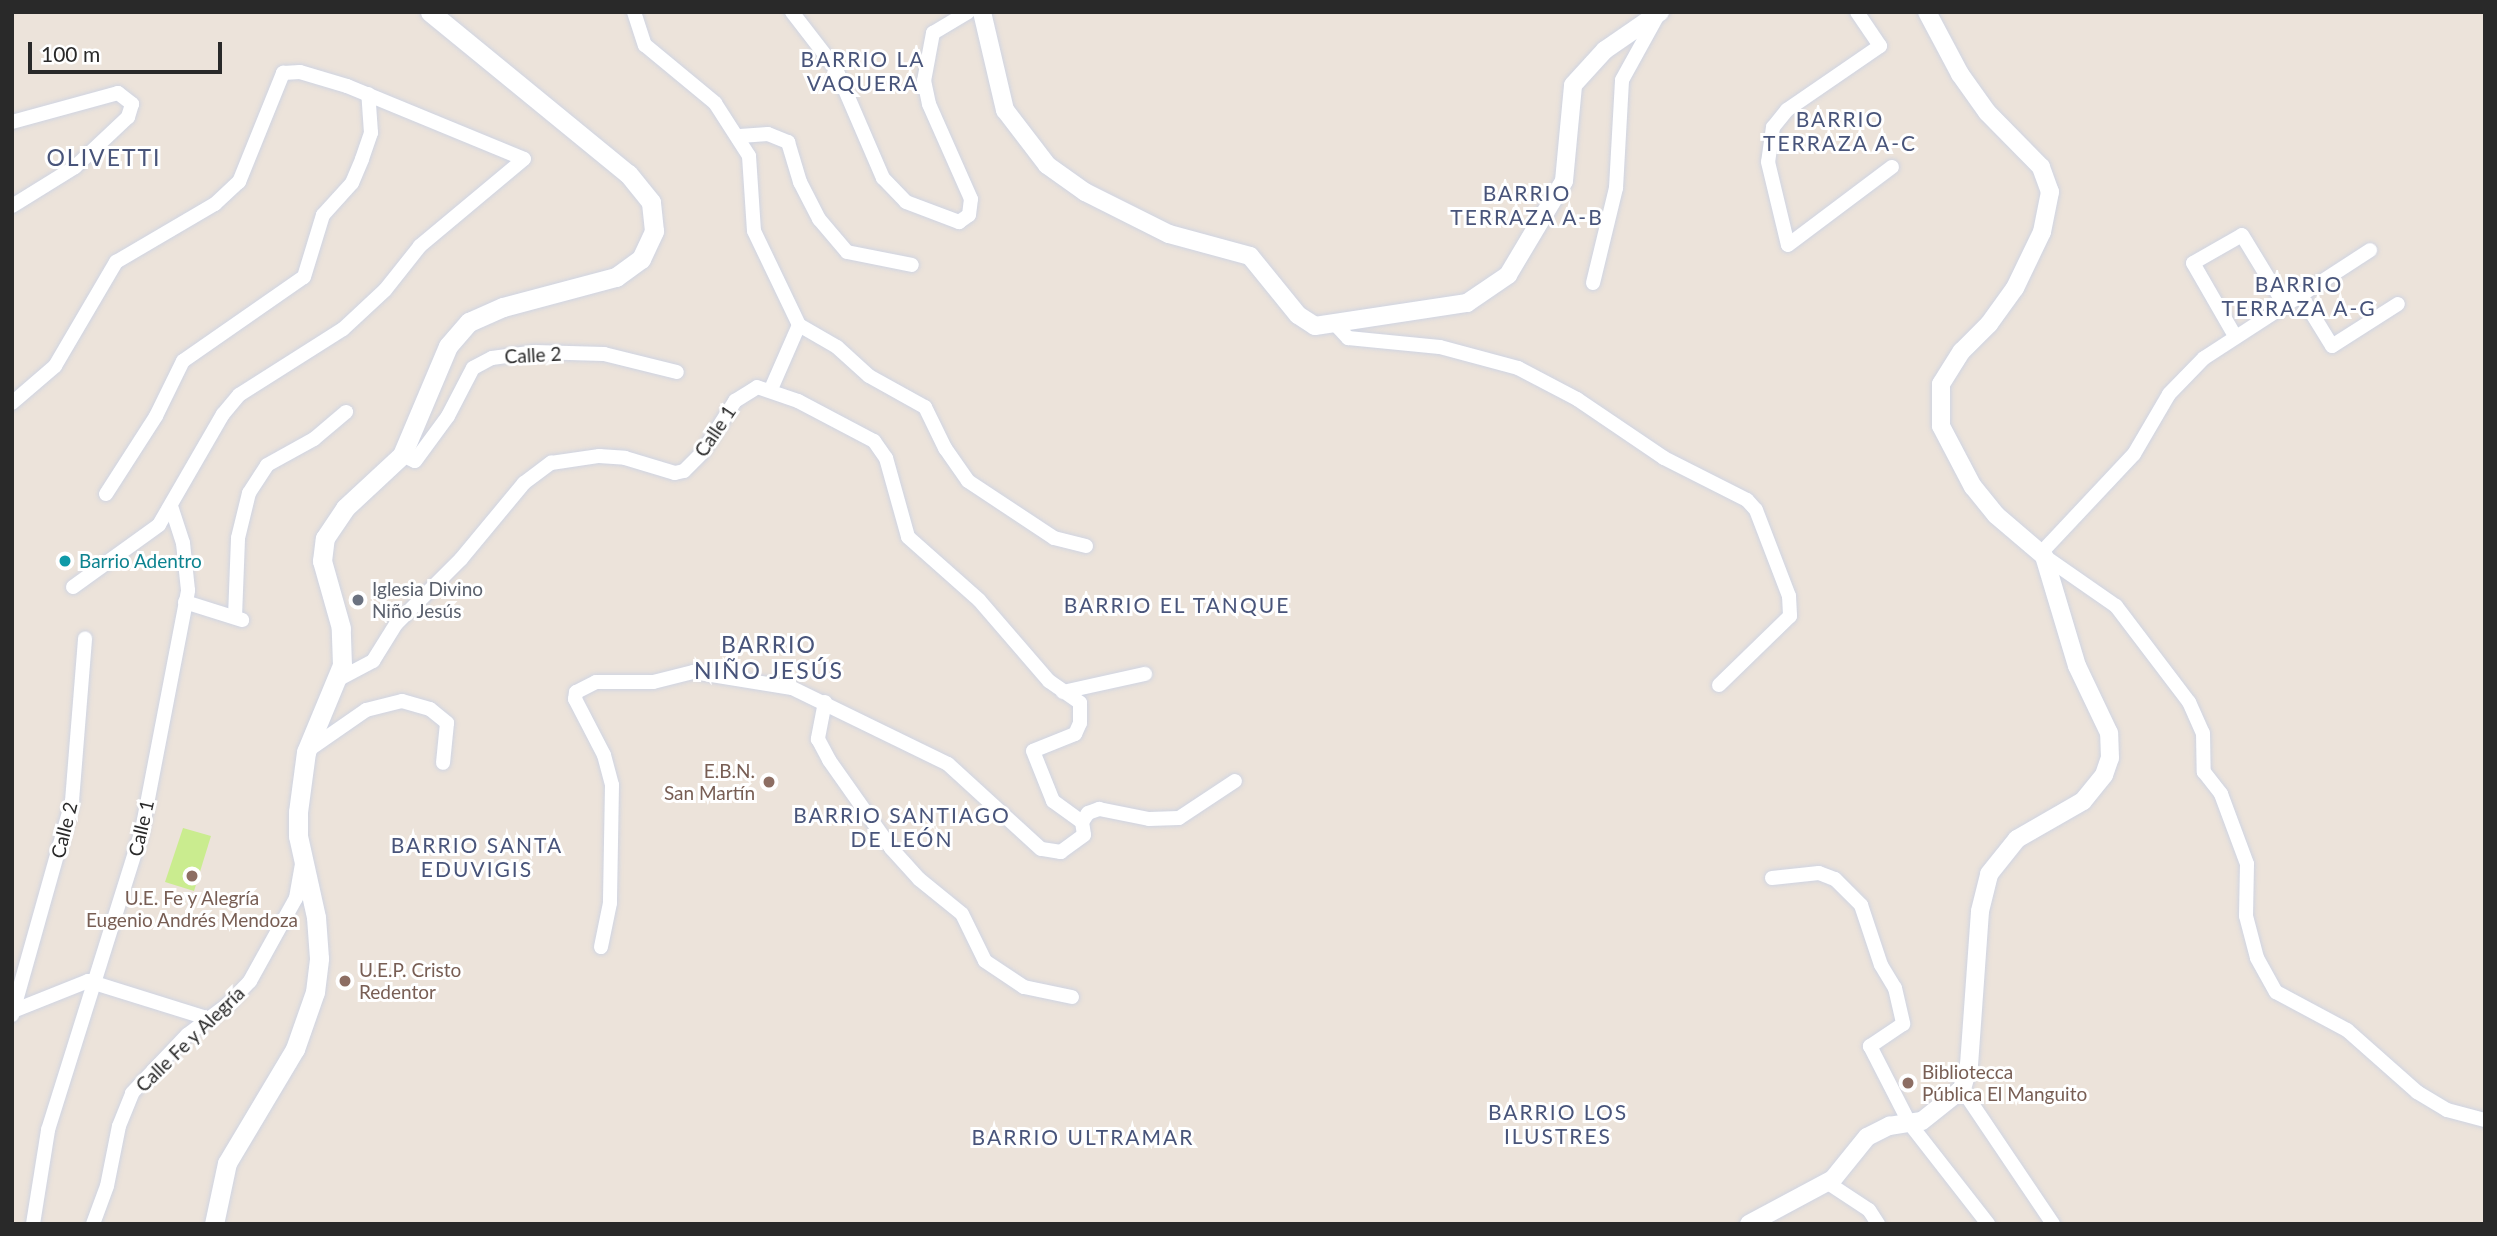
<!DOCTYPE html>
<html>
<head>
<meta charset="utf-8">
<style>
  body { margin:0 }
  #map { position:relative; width:2497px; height:1236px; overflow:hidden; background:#ece3da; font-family:Lato,sans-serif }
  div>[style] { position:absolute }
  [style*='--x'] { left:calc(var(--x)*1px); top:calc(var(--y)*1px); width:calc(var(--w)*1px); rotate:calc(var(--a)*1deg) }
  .pitch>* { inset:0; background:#caec8f }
  .roads { filter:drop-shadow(0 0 2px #cfd4e2) drop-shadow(0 0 2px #cfd4e2) }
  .minor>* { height:14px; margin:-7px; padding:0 7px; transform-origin:7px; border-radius:7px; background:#fff }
  .tertiary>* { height:18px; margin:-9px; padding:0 9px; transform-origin:9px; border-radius:9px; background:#fff }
  .secondary>* { height:19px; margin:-9.5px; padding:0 9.5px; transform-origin:9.5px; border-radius:9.5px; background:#fff }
  .dots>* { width:19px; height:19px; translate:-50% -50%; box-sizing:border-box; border:4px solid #fff; border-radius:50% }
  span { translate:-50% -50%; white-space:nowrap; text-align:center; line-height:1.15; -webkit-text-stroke:6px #fff; paint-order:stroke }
  .street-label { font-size:19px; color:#292929 }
  .culture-label { font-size:19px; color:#0d838f }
  .left { translate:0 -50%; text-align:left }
  .worship-label { font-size:19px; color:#5b616d }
  .education-label { font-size:19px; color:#785e54 }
  .right { translate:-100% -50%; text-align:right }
  .neighbourhood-label { font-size:21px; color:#48547a; letter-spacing:2px }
  .quarter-label { font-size:23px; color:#48547a; letter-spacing:2px }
  .frame { position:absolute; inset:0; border:14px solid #292929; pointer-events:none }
  .scale { position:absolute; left:28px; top:42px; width:194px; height:32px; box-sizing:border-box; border:4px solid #292929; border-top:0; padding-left:9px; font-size:21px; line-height:24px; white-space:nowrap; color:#292929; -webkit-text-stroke:5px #fff; paint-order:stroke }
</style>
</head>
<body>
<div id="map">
  <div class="pitch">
    <div style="clip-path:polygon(183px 828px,211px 836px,194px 891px,165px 882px)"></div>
  </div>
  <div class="roads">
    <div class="minor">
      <div style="--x:634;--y:12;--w:35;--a:72"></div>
      <div style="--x:645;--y:45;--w:91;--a:39.6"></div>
      <div style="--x:715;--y:103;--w:63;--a:57.3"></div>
      <div style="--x:749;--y:156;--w:75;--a:86.2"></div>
      <div style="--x:754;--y:231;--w:104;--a:64.4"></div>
      <div style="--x:799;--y:325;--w:70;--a:113.6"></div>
      <div style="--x:792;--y:12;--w:72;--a:52.3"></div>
      <div style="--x:836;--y:69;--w:119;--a:66.7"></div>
      <div style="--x:883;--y:178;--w:33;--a:46"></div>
      <div style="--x:906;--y:202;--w:57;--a:20.7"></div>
      <div style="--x:959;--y:222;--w:12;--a:-35"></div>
      <div style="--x:969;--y:215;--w:16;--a:-83"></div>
      <div style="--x:971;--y:199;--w:104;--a:-113.9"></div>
      <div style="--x:929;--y:104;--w:24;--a:-102"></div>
      <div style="--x:924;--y:81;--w:49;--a:-79.4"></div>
      <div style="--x:933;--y:33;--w:41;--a:-31"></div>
      <div style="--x:1857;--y:12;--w:41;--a:55.9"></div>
      <div style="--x:1880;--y:46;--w:113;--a:145.5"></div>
      <div style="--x:1787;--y:110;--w:22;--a:129"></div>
      <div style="--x:1773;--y:127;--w:35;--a:98"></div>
      <div style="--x:1768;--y:162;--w:85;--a:76.5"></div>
      <div style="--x:1788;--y:245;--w:130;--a:-36.9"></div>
      <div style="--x:12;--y:122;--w:110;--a:-15.3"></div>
      <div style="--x:118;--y:93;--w:18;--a:38"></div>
      <div style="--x:132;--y:104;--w:14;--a:107"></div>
      <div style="--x:128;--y:117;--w:73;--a:136.7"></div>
      <div style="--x:75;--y:167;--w:74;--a:148.2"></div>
      <div style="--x:740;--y:136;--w:28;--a:-4"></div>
      <div style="--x:768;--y:134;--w:22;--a:22"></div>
      <div style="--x:788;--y:142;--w:42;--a:73.3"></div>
      <div style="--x:800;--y:182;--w:42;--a:62.8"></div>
      <div style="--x:819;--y:219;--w:43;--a:49.7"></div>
      <div style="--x:847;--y:252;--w:66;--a:11.3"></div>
      <div style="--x:1593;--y:283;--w:98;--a:-76.4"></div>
      <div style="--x:1616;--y:188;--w:108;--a:-86.8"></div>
      <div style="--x:1622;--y:80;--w:77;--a:-61.1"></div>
      <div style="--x:2300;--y:294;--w:61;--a:58.4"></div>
      <div style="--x:2332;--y:346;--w:78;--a:-32.5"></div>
      <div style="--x:799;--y:325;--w:44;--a:30.1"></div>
      <div style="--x:837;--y:347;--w:43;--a:42.2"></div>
      <div style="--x:869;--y:376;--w:64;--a:29"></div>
      <div style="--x:925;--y:407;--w:46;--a:64"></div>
      <div style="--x:945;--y:448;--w:40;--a:55.1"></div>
      <div style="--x:968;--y:481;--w:103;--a:33.5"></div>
      <div style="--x:1054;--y:538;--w:33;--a:14"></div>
      <div style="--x:1336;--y:325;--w:18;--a:47"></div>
      <div style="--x:1348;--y:338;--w:92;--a:5.6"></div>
      <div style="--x:1440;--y:347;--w:81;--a:15.1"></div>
      <div style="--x:1518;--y:368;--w:67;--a:27.7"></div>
      <div style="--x:1577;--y:399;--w:105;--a:34.1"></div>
      <div style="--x:1664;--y:458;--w:93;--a:26.8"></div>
      <div style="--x:1747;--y:500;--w:13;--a:48"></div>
      <div style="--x:1756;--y:510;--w:92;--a:69"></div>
      <div style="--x:1789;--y:596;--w:20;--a:87"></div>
      <div style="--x:1790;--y:616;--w:99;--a:135.8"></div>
      <div style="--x:2235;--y:336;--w:84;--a:-119.9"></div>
      <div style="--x:2193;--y:263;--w:56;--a:-29.7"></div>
      <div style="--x:2242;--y:235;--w:81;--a:58.7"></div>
      <div style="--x:12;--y:403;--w:57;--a:-40.7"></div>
      <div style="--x:55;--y:366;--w:121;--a:-59.6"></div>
      <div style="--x:116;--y:262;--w:115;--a:-30.4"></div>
      <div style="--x:215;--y:204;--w:33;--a:-43"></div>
      <div style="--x:239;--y:182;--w:118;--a:-68"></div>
      <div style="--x:283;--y:73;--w:17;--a:-3"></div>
      <div style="--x:300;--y:72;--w:49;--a:16.6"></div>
      <div style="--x:347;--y:86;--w:191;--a:22.4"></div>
      <div style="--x:524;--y:159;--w:136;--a:140.1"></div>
      <div style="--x:420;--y:246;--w:56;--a:128.5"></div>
      <div style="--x:385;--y:290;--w:57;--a:137.1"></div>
      <div style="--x:343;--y:329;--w:123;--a:147.6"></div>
      <div style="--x:239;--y:395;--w:25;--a:130"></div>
      <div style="--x:223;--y:414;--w:128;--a:120"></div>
      <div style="--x:159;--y:525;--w:106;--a:144.2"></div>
      <div style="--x:402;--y:455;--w:14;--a:25"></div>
      <div style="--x:415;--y:461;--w:56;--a:-53.7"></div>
      <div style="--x:448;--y:416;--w:54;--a:-62.5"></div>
      <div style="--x:473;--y:368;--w:21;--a:-28"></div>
      <div style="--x:492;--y:358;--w:43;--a:-7.9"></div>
      <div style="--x:535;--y:352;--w:69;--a:1.7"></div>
      <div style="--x:604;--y:354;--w:75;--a:13.9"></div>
      <div style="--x:106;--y:494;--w:93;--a:-57.3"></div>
      <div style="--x:156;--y:416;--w:61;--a:-63.9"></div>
      <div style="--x:183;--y:361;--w:147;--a:-34.8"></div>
      <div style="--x:304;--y:277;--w:65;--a:-73"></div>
      <div style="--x:323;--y:215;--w:43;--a:-47.8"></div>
      <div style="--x:352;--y:183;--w:26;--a:-67"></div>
      <div style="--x:362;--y:159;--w:28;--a:-71"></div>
      <div style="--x:371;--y:133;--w:39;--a:-94"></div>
      <div style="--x:2041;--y:553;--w:136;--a:-46.8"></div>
      <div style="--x:2134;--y:454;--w:69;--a:-59.7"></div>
      <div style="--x:2169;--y:394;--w:50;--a:-45.8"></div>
      <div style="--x:2204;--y:358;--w:198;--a:-33"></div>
      <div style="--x:2044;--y:556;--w:88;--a:34.8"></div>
      <div style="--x:2116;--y:606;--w:121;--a:52.8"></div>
      <div style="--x:2189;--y:702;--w:34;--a:66"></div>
      <div style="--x:2203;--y:733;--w:39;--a:89"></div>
      <div style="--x:2204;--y:772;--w:28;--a:52"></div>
      <div style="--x:2221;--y:794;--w:75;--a:69.6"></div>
      <div style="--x:2247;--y:864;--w:52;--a:91.1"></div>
      <div style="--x:2246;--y:916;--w:43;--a:75.3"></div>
      <div style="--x:2257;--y:958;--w:39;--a:61"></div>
      <div style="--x:2276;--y:992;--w:81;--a:28.2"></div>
      <div style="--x:2347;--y:1030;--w:94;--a:41.5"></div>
      <div style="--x:2417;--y:1092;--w:35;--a:31"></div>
      <div style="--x:2447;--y:1110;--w:39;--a:15"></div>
      <div style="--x:185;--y:602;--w:60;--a:17.5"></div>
      <div style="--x:235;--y:617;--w:79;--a:-87.8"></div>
      <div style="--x:238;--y:538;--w:46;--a:-76.3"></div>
      <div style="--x:249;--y:493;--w:33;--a:-57"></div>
      <div style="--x:267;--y:465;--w:54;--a:-29"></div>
      <div style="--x:314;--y:439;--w:42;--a:-40.2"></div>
      <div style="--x:337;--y:680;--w:41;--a:-27.8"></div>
      <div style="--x:373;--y:661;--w:44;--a:-58.1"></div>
      <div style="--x:396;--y:624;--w:92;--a:-45"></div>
      <div style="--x:461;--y:559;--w:99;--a:-50.3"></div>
      <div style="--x:524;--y:483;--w:34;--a:-37"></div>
      <div style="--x:551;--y:463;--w:49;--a:-8.3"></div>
      <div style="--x:599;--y:456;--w:26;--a:4"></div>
      <div style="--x:625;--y:458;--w:52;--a:16.7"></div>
      <div style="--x:675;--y:473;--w:9;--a:-13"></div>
      <div style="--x:684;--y:471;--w:25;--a:-45"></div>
      <div style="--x:702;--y:453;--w:62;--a:-57.6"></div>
      <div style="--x:735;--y:401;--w:26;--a:-32"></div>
      <div style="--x:757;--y:387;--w:43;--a:18.9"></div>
      <div style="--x:798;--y:401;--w:86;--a:27.8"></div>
      <div style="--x:874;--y:441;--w:21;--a:55"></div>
      <div style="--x:886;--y:458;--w:82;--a:74.4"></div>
      <div style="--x:908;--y:537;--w:95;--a:41.6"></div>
      <div style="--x:979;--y:600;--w:107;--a:49.2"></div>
      <div style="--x:1049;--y:681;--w:38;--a:35"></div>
      <div style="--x:1080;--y:703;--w:20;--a:90"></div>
      <div style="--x:1080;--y:723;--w:12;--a:114"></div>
      <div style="--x:1075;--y:734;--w:45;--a:158"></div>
      <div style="--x:1033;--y:751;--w:54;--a:68.2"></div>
      <div style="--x:1053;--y:801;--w:36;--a:36"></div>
      <div style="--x:1082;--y:822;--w:13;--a:81"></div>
      <div style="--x:1084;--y:835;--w:29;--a:144"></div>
      <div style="--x:1061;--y:852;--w:20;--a:-171"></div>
      <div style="--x:1041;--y:849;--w:126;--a:-137.6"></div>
      <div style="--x:948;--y:764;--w:174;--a:-154"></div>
      <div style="--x:792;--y:688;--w:100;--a:-170.8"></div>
      <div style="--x:693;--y:672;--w:41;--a:166"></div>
      <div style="--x:653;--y:682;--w:57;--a:180"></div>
      <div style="--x:596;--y:682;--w:22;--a:153"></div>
      <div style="--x:576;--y:692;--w:7;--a:98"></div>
      <div style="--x:575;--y:699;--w:63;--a:62.6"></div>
      <div style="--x:604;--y:755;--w:31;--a:75"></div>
      <div style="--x:612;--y:785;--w:118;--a:91"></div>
      <div style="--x:610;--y:903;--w:45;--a:101.6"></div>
      <div style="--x:1063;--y:692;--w:84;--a:-12.4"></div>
      <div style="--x:825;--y:702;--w:38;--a:101"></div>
      <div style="--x:818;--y:739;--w:24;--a:62"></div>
      <div style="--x:829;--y:760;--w:108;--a:54.8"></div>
      <div style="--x:891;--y:848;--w:42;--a:47.9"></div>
      <div style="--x:919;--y:879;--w:55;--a:39.1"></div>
      <div style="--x:962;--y:914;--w:52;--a:63.9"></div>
      <div style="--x:985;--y:961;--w:47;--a:33.7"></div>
      <div style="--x:1024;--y:987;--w:49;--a:11.8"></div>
      <div style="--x:307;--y:751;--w:72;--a:-34.8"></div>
      <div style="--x:366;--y:710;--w:37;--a:-14"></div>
      <div style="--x:402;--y:701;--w:29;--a:16"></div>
      <div style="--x:430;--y:709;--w:22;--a:39"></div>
      <div style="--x:447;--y:723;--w:40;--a:95.7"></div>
      <div style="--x:1082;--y:822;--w:11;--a:-56"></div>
      <div style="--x:1088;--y:813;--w:12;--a:-20"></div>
      <div style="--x:1099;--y:809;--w:51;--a:11.3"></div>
      <div style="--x:1149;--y:819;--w:30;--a:-2"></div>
      <div style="--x:1179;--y:818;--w:67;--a:-33.5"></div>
      <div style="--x:1772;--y:878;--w:47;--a:-6.1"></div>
      <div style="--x:1819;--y:873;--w:17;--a:21"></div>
      <div style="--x:1835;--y:879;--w:37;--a:45"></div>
      <div style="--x:1861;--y:905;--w:63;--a:71.6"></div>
      <div style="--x:1881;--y:965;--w:27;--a:59"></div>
      <div style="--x:1895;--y:988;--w:37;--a:77"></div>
      <div style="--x:1903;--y:1024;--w:40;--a:146"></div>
      <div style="--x:1870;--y:1046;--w:88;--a:62.9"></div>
      <div style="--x:1910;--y:1124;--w:127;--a:52"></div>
      <div style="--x:13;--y:1011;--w:81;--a:-21.8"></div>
      <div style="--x:88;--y:981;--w:128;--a:17.3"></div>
      <div style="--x:12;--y:1015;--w:222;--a:-74.3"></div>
      <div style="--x:72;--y:801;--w:163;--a:-85.4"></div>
      <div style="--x:1962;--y:1089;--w:163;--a:56"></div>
      <div style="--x:1828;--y:1183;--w:49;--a:33.4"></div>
      <div style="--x:1869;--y:1210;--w:17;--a:57"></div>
      <div style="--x:33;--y:1224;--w:95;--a:-80.9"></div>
      <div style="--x:48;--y:1130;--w:314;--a:-72.6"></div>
      <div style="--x:142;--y:830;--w:244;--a:-79.1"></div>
      <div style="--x:188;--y:590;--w:47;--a:-96.1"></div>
      <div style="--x:183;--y:543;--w:38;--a:-108"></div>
      <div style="--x:93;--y:1224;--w:40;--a:-69.8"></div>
      <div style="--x:107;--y:1186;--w:61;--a:-78.7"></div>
      <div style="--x:119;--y:1126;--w:35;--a:-68"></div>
      <div style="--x:132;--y:1093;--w:80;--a:-46.5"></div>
      <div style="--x:187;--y:1035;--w:50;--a:-36.9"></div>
      <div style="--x:227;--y:1005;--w:33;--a:-46"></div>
      <div style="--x:250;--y:981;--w:95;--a:-61"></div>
      <div style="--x:296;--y:898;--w:34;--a:-80"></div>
    </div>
    <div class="tertiary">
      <div style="--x:982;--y:12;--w:101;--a:76.8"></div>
      <div style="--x:1005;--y:110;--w:69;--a:52.6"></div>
      <div style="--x:1047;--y:165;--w:47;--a:35.4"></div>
      <div style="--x:1085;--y:192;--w:94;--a:26.6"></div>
      <div style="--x:1169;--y:234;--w:84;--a:15.2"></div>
      <div style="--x:1250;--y:256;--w:76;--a:50.9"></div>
      <div style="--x:1298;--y:315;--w:20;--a:33"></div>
      <div style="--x:1315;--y:326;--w:154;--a:-8.6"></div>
      <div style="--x:1467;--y:303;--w:50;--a:-34.3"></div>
      <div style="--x:1508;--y:275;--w:109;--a:-59.2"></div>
      <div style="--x:1564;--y:181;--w:96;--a:-84.6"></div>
      <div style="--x:1573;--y:85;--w:47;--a:-47.6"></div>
      <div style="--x:1605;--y:50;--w:67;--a:-34.6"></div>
      <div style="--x:1749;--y:1224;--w:95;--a:-28.2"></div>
      <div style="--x:1833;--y:1179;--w:54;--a:-51"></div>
      <div style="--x:1867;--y:1137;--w:25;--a:-27"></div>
      <div style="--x:1889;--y:1126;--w:33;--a:-9"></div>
      <div style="--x:1922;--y:1121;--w:51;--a:-38.7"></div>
      <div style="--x:1962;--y:1089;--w:25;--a:-74"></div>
      <div style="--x:1969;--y:1065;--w:154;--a:-85.9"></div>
      <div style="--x:1980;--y:911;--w:38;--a:-76"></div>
      <div style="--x:1989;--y:874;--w:45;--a:-51.3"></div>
      <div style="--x:2017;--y:839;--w:76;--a:-29.9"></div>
      <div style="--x:2083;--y:801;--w:33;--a:-51"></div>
      <div style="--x:2104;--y:775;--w:18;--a:-71"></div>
      <div style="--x:2110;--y:758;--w:25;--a:-92"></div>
      <div style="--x:2109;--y:733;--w:74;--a:-115.5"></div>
      <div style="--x:2077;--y:666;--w:115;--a:-106.7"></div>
      <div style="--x:2044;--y:556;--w:63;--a:-139.5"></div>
      <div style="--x:1996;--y:515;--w:36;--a:-129"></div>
      <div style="--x:1973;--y:487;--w:69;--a:-117.7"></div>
      <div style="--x:1941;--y:426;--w:42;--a:-90"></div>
      <div style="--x:1941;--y:384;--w:39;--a:-58"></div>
      <div style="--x:1962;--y:351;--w:38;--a:-45"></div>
      <div style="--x:1989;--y:324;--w:44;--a:-54.2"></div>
      <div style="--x:2015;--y:288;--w:62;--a:-64.3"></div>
      <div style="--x:2042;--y:232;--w:41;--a:-78.7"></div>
      <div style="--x:2050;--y:192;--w:27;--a:-110"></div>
      <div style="--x:2041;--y:167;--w:77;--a:-134.5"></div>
      <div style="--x:1987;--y:112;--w:47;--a:-125.4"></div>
      <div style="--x:1960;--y:74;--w:70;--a:-118"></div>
    </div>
    <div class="secondary">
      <div style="--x:214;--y:1224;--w:62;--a:-78"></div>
      <div style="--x:227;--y:1163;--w:133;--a:-59.2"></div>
      <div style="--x:295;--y:1049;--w:60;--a:-70.7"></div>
      <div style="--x:315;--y:992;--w:34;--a:-83"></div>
      <div style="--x:319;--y:958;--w:41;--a:-94.2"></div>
      <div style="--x:316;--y:917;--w:83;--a:-102.5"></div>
      <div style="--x:298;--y:836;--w:24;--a:-90"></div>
      <div style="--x:298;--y:812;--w:61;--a:-82.4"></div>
      <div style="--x:306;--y:752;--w:94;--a:-67.5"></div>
      <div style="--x:342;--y:665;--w:37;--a:-92"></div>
      <div style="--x:341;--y:628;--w:70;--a:-105.8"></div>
      <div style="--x:322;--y:561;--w:23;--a:-83"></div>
      <div style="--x:325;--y:538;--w:36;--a:-56"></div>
      <div style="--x:345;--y:508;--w:78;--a:-42.9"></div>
      <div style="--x:402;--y:455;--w:118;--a:-67.1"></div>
      <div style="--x:448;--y:346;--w:32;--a:-49"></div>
      <div style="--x:469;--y:322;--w:37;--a:-24"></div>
      <div style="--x:503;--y:307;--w:117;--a:-14.9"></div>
      <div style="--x:616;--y:277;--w:31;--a:-36"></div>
      <div style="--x:641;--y:259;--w:31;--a:-65"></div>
      <div style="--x:654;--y:231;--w:29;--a:-96"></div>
      <div style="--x:651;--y:202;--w:36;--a:-129"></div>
      <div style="--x:628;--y:174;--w:256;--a:-140.7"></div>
    </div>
  </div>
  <div class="dots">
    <div style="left:65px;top:561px;background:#0f9aa8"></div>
    <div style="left:358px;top:600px;background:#6b7280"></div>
    <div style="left:769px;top:782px;background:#8d6e63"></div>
    <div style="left:192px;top:876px;background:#8d6e63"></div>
    <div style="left:345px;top:981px;background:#8d6e63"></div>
    <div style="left:1908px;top:1083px;background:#8d6e63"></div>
  </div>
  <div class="street-label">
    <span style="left:533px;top:355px;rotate:-3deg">Calle 2</span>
    <span style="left:715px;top:431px;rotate:-56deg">Calle 1</span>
    <span style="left:141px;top:828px;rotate:-77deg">Calle 1</span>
    <span style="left:64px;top:830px;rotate:-76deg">Calle 2</span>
    <span style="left:190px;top:1039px;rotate:-44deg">Calle Fe y Alegría</span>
  </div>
  <div class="culture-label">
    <span class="left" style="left:79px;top:561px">Barrio Adentro</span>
  </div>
  <div class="worship-label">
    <span class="left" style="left:372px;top:600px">Iglesia Divino<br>Niño Jesús</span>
  </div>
  <div class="education-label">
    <span class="right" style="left:755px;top:782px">E.B.N.<br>San Martín</span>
    <span style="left:192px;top:909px">U.E. Fe y Alegría<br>Eugenio Andrés Mendoza</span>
    <span class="left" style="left:359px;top:981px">U.E.P. Cristo<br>Redentor</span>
    <span class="left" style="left:1922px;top:1083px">Bibliotecca<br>Pública El Manguito</span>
  </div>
  <div class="neighbourhood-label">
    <span style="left:863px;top:71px">BARRIO LA<br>VAQUERA</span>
    <span style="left:1840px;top:131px">BARRIO<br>TERRAZA A-C</span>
    <span style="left:1527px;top:205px">BARRIO<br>TERRAZA A-B</span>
    <span style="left:2299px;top:296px">BARRIO<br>TERRAZA A-G</span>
    <span style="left:1177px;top:605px">BARRIO EL TANQUE</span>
    <span style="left:902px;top:827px">BARRIO SANTIAGO<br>DE LEÓN</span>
    <span style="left:477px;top:857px">BARRIO SANTA<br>EDUVIGIS</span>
    <span style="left:1558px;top:1124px">BARRIO LOS<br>ILUSTRES</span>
    <span style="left:1083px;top:1137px">BARRIO ULTRAMAR</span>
  </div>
  <div class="quarter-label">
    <span style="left:104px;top:157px">OLIVETTI</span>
    <span style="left:769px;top:657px">BARRIO<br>NIÑO JESÚS</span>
  </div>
  <div class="frame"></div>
  <div class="scale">100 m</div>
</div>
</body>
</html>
